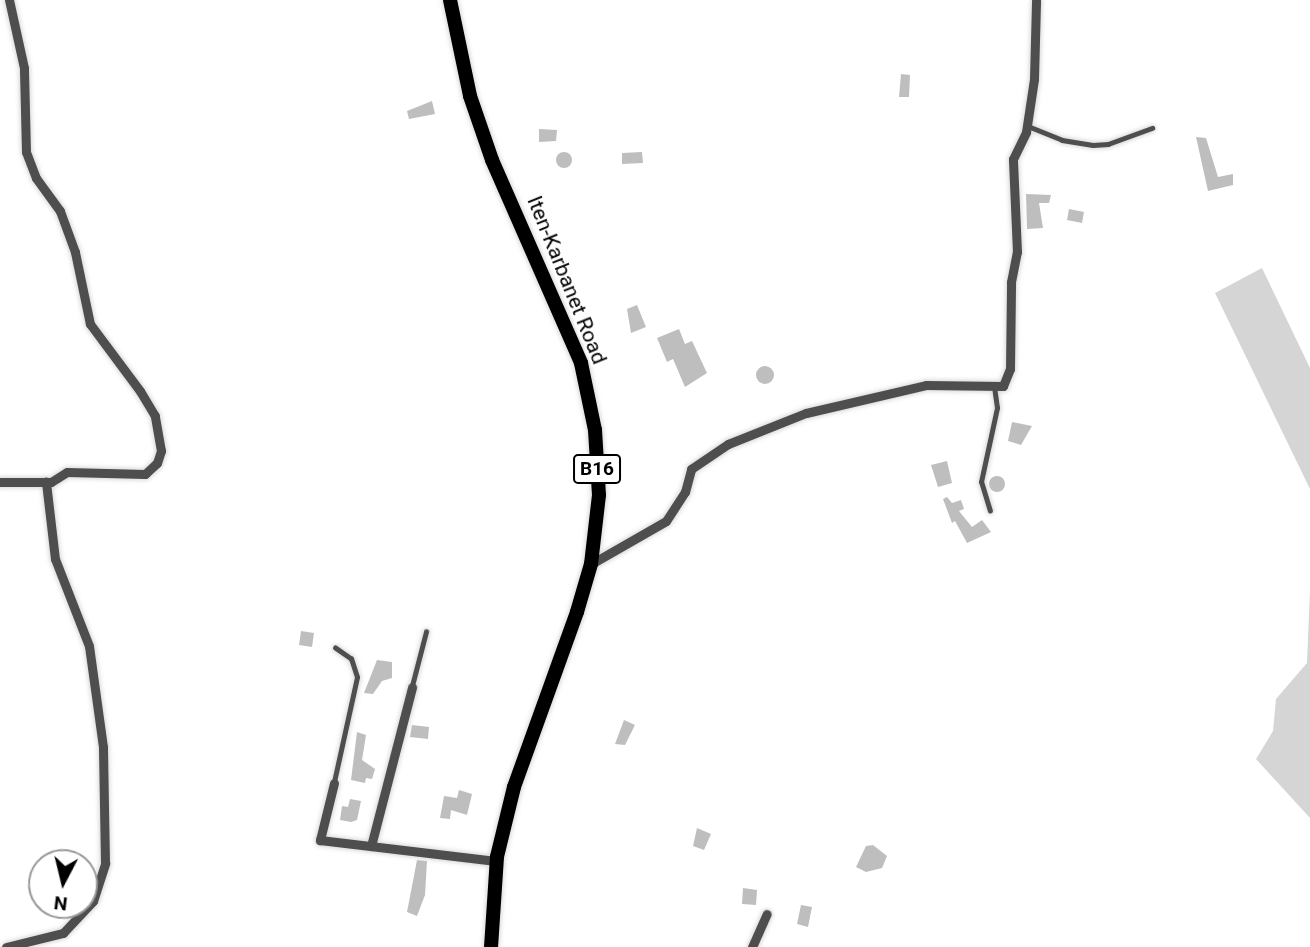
<!DOCTYPE html>
<html>
<head>
<meta charset="utf-8">
<style>
  body { margin:0 }
  #map { position:relative; width:1310px; height:947px; overflow:hidden; background:#fff; font-family:Roboto,sans-serif }
  div>[style] { position:absolute }
  [style*='--x'] { left:calc(var(--x)*1px); top:calc(var(--y)*1px); width:calc(var(--w)*1px); rotate:calc(var(--a)*1deg) }
  .green>* { inset:0; background:#d5d5d5 }
  .building>* { inset:0; background:#bebebe }
  .round { border-radius:50% }
  .roads { filter:drop-shadow(0 0 2px #dbdbdb) drop-shadow(0 0 2px #dbdbdb) }
  .lane>* { height:4.5px; margin:-2.25px; padding:0 2.25px; transform-origin:2.25px; border-radius:2.25px; background:#4e4e4e }
  .street>* { height:9px; margin:-4.5px; padding:0 4.5px; transform-origin:4.5px; border-radius:4.5px; background:#4e4e4e }
  .primary>* { height:14px; margin:-7px; padding:0 7px; transform-origin:7px; border-radius:7px; background:#000 }
  span { translate:-50% -50%; white-space:nowrap; text-align:center; line-height:1.15; -webkit-text-stroke:5px #fff; paint-order:stroke }
  .shield-label span { padding:2px 5px; background:#fff; border:2px solid; border-radius:5px; -webkit-text-stroke-width:0 }
  .shield-label { font-size:19px; color:#000; font-weight:700 }
  .street-label { font-size:21px; color:#000 }
  .north { position:absolute; left:28px; top:849px; width:70px; height:70px; box-sizing:border-box; background:#fff; border:2px solid #999; border-radius:50%; rotate:187deg; font-size:19px; font-weight:700; line-height:28px; text-align:center; color:#000 }
  .north::after { content:''; display:block; margin:auto; width:24px; height:32px; background:#000; clip-path:polygon(50% 0,100% 100%,50% 72%,0 100%) }
</style>
</head>
<body>
<div id="map">
  <div class="green">
    <div style="clip-path:polygon(1262px 268px,1310px 368px,1310px 489px,1215px 293px)"></div>
    <div style="clip-path:polygon(1310px 590px,1310px 818px,1256px 759px,1273px 731px,1276px 699px,1307px 663px)"></div>
  </div>
  <div class="building">
    <div style="clip-path:polygon(901px 74px,910px 75px,909px 97px,899px 97px)"></div>
    <div style="clip-path:polygon(432px 101px,435px 114px,409px 119px,407px 111px)"></div>
    <div style="clip-path:polygon(539px 129px,557px 130px,556px 141px,539px 142px)"></div>
    <div style="clip-path:polygon(1196px 137px,1206px 138px,1218px 177px,1233px 174px,1233px 185px,1208px 191px)"></div>
    <div class="round" style="left:556px;top:152px;width:16px;height:16px"></div>
    <div style="clip-path:polygon(642px 152px,643px 163px,622px 164px,622px 153px)"></div>
    <div style="clip-path:polygon(1026px 194px,1051px 195px,1049px 203px,1039px 203px,1043px 228px,1027px 229px)"></div>
    <div style="clip-path:polygon(1069px 209px,1084px 212px,1082px 223px,1067px 220px)"></div>
    <div style="clip-path:polygon(637px 305px,646px 327px,631px 333px,627px 309px)"></div>
    <div style="clip-path:polygon(679px 329px,685px 344px,692px 341px,707px 373px,685px 387px,673px 359px,667px 362px,657px 338px)"></div>
    <div class="round" style="left:756px;top:366px;width:18px;height:18px"></div>
    <div style="clip-path:polygon(1012px 422px,1032px 426px,1021px 445px,1008px 441px)"></div>
    <div style="clip-path:polygon(947px 461px,952px 483px,938px 487px,931px 465px)"></div>
    <div class="round" style="left:989px;top:476px;width:16px;height:16px"></div>
    <div style="clip-path:polygon(947px 497px,952px 503px,961px 500px,964px 509px,959px 511px,972px 527px,982px 520px,991px 532px,967px 543px,955px 521px,952px 523px,943px 499px)"></div>
    <div style="clip-path:polygon(301px 631px,314px 633px,312px 647px,299px 645px)"></div>
    <div style="clip-path:polygon(377px 660px,392px 662px,392px 678px,382px 681px,373px 694px,364px 693px)"></div>
    <div style="clip-path:polygon(624px 720px,635px 725px,625px 745px,615px 744px)"></div>
    <div style="clip-path:polygon(412px 725px,429px 727px,428px 739px,410px 737px)"></div>
    <div style="clip-path:polygon(357px 732px,366px 735px,362px 760px,375px 769px,372px 779px,366px 778px,365px 783px,351px 780px)"></div>
    <div style="clip-path:polygon(459px 790px,472px 794px,467px 815px,451px 810px,450px 819px,440px 818px,444px 796px,457px 798px)"></div>
    <div style="clip-path:polygon(350px 799px,361px 801px,357px 820px,351px 822px,340px 820px,342px 806px,348px 807px)"></div>
    <div style="clip-path:polygon(697px 828px,711px 834px,704px 850px,693px 846px)"></div>
    <div style="clip-path:polygon(873px 845px,887px 856px,882px 868px,866px 872px,856px 867px,866px 846px)"></div>
    <div style="clip-path:polygon(417px 860px,427px 861px,425px 895px,417px 916px,407px 912px)"></div>
    <div style="clip-path:polygon(743px 888px,757px 890px,756px 905px,742px 904px)"></div>
    <div style="clip-path:polygon(801px 905px,812px 907px,808px 927px,797px 924px)"></div>
  </div>
  <div class="roads">
    <div class="lane">
      <div style="--x:1028;--y:126;--w:37;--a:22"></div>
      <div style="--x:1062;--y:140;--w:31;--a:9"></div>
      <div style="--x:1093;--y:145;--w:15;--a:-4"></div>
      <div style="--x:1108;--y:144;--w:47;--a:-20"></div>
      <div style="--x:990;--y:511;--w:30;--a:-107"></div>
      <div style="--x:981;--y:482;--w:76;--a:-77.8"></div>
      <div style="--x:997;--y:408;--w:21;--a:-98"></div>
      <div style="--x:412;--y:686;--w:56;--a:-75.5"></div>
      <div style="--x:334;--y:782;--w:107;--a:-77.6"></div>
      <div style="--x:357;--y:677;--w:19;--a:-108"></div>
      <div style="--x:351;--y:659;--w:19;--a:-145"></div>
    </div>
    <div class="street">
      <div style="--x:0;--y:482;--w:51;--a:0"></div>
      <div style="--x:51;--y:482;--w:19;--a:-32"></div>
      <div style="--x:67;--y:472;--w:78;--a:1.5"></div>
      <div style="--x:145;--y:474;--w:16;--a:-43"></div>
      <div style="--x:157;--y:463;--w:13;--a:-72"></div>
      <div style="--x:161;--y:451;--w:36;--a:-100"></div>
      <div style="--x:155;--y:416;--w:29;--a:-121"></div>
      <div style="--x:140;--y:391;--w:84;--a:-126.7"></div>
      <div style="--x:90;--y:324;--w:74;--a:-101.8"></div>
      <div style="--x:75;--y:252;--w:44;--a:-110.1"></div>
      <div style="--x:60;--y:211;--w:41;--a:-126"></div>
      <div style="--x:36;--y:178;--w:28;--a:-111"></div>
      <div style="--x:26;--y:152;--w:84;--a:-91.4"></div>
      <div style="--x:24;--y:68;--w:70;--a:-102.4"></div>
      <div style="--x:591;--y:564;--w:86;--a:-29.8"></div>
      <div style="--x:666;--y:521;--w:35;--a:-57"></div>
      <div style="--x:685;--y:492;--w:24;--a:-75"></div>
      <div style="--x:691;--y:469;--w:45;--a:-34"></div>
      <div style="--x:728;--y:444;--w:84;--a:-21.7"></div>
      <div style="--x:806;--y:413;--w:123;--a:-13.1"></div>
      <div style="--x:926;--y:385;--w:77;--a:0.7"></div>
      <div style="--x:1003;--y:386;--w:18;--a:-68"></div>
      <div style="--x:1010;--y:369;--w:87;--a:-89.3"></div>
      <div style="--x:1011;--y:282;--w:31;--a:-79"></div>
      <div style="--x:1017;--y:252;--w:93;--a:-92.5"></div>
      <div style="--x:1013;--y:159;--w:30;--a:-64"></div>
      <div style="--x:1026;--y:132;--w:54;--a:-81.4"></div>
      <div style="--x:1034;--y:79;--w:79;--a:-88.5"></div>
      <div style="--x:334;--y:783;--w:59;--a:103.8"></div>
      <div style="--x:320;--y:840;--w:177;--a:6.8"></div>
      <div style="--x:371;--y:846;--w:164;--a:-75.5"></div>
      <div style="--x:6;--y:947;--w:59;--a:-13.8"></div>
      <div style="--x:63;--y:933;--w:44;--a:-46.8"></div>
      <div style="--x:93;--y:901;--w:40;--a:-72"></div>
      <div style="--x:105;--y:863;--w:116;--a:-91"></div>
      <div style="--x:103;--y:747;--w:102;--a:-97.9"></div>
      <div style="--x:89;--y:646;--w:93;--a:-111.3"></div>
      <div style="--x:55;--y:559;--w:78;--a:-96.7"></div>
      <div style="--x:752;--y:947;--w:36;--a:-66"></div>
    </div>
    <div class="primary">
      <div style="--x:450;--y:0;--w:98;--a:78.2"></div>
      <div style="--x:470;--y:96;--w:68;--a:71"></div>
      <div style="--x:492;--y:160;--w:222;--a:66.3"></div>
      <div style="--x:581;--y:363;--w:68;--a:78.2"></div>
      <div style="--x:595;--y:430;--w:65;--a:86.5"></div>
      <div style="--x:599;--y:495;--w:69;--a:96.6"></div>
      <div style="--x:591;--y:564;--w:50;--a:106.3"></div>
      <div style="--x:577;--y:612;--w:186;--a:109.8"></div>
      <div style="--x:514;--y:787;--w:72;--a:103.7"></div>
      <div style="--x:497;--y:857;--w:90;--a:93.8"></div>
    </div>
  </div>
  <div class="shield-label">
    <span style="left:597px;top:469px">B16</span>
  </div>
  <div class="street-label">
    <span style="left:567px;top:280px;rotate:68deg">Iten-Karbanet Road</span>
  </div>
  <div class="north">N</div>
</div>
</body>
</html>
